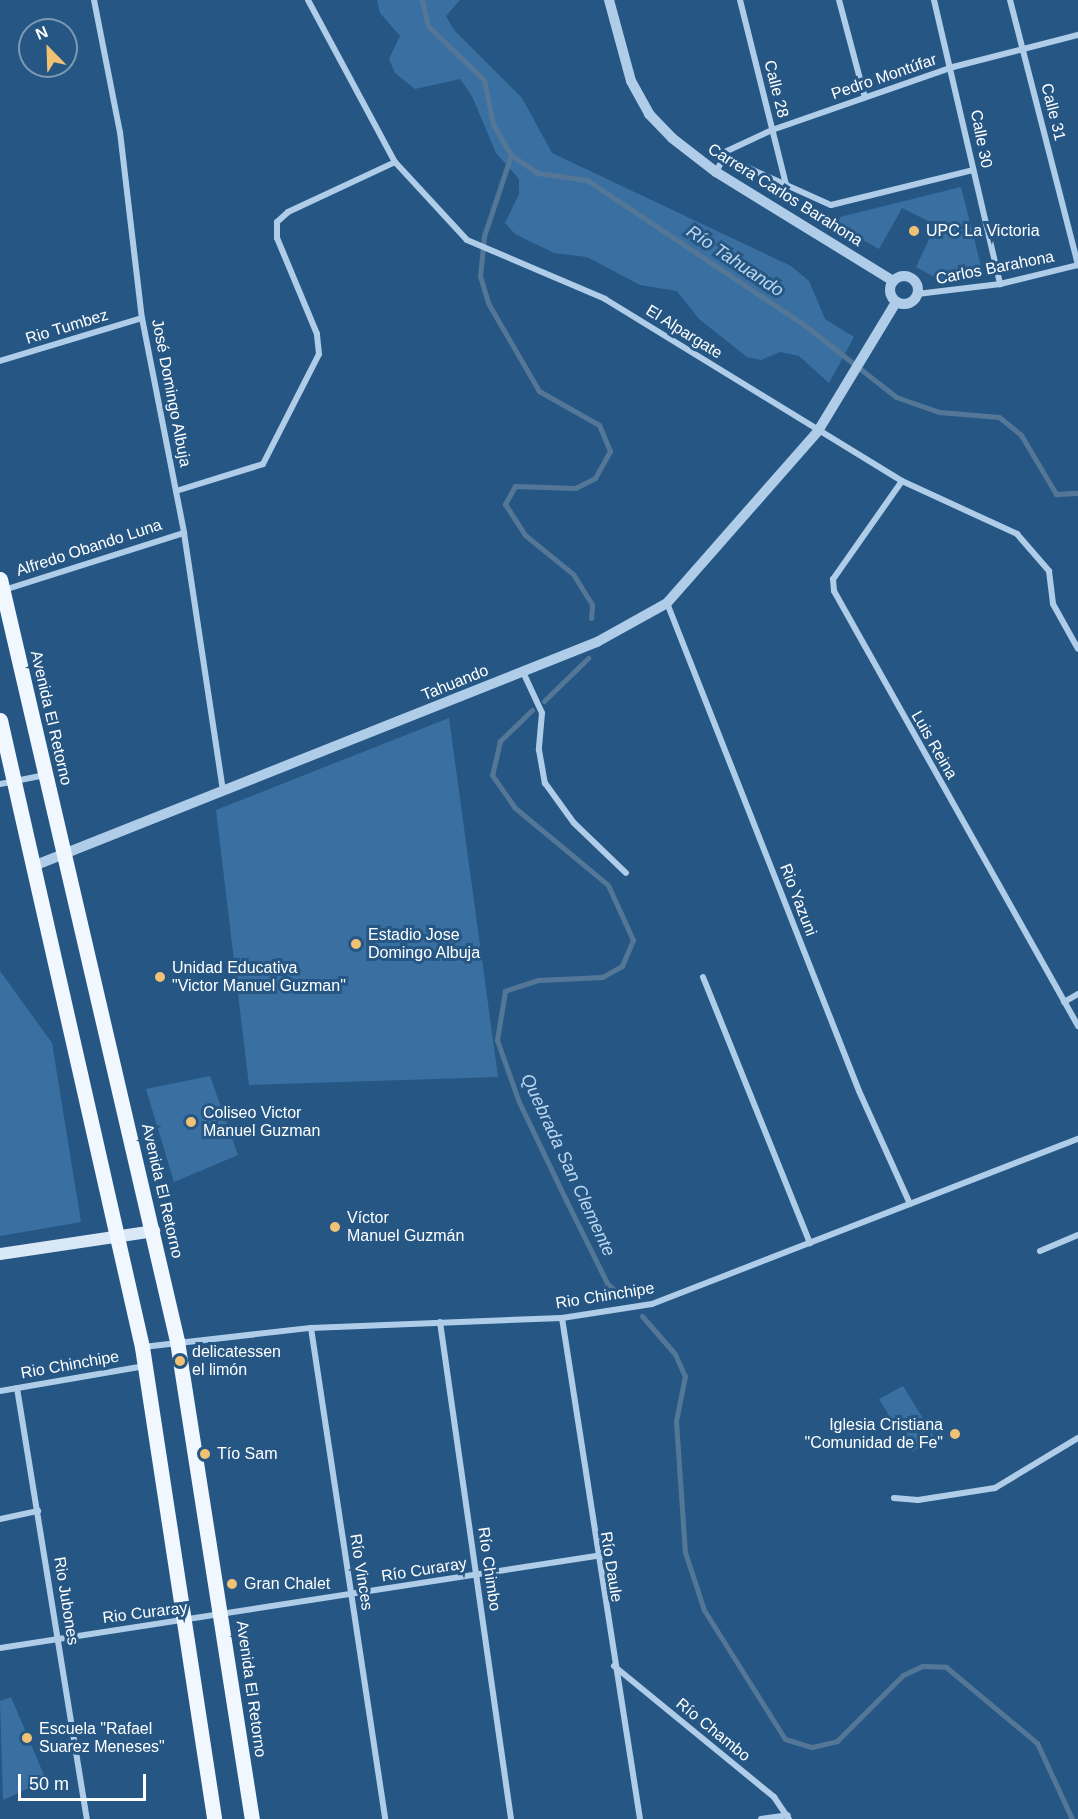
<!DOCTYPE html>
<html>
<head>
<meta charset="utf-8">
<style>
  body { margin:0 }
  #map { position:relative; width:1078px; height:1819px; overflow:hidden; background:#265784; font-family:Helvetica,sans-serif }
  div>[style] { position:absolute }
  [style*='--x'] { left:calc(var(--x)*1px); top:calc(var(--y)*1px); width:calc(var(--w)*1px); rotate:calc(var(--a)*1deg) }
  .green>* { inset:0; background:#3a70a1 }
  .stream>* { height:5px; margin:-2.5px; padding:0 2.5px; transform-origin:2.5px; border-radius:2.5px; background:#557797 }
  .minor>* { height:6px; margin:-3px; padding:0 3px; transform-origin:3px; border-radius:3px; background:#afcde8 }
  .tertiary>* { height:10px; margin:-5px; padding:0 5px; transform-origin:5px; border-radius:5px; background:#afcde8 }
  .tertiary>.ring { margin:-5px; padding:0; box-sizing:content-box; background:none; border:10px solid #afcde8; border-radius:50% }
  .secondary>* { height:12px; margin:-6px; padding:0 6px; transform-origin:6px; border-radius:6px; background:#d9e8f7 }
  .primary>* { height:15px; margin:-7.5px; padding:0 7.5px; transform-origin:7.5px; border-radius:7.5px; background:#f1f7fe }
  .dots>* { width:16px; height:16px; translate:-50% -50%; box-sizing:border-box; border:3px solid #265784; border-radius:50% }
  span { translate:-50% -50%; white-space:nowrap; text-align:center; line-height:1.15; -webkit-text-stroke:6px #265784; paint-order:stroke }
  .street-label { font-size:16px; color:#fff }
  .poi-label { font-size:16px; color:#fff }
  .left { translate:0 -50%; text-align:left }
  .right { translate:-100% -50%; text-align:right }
  .water-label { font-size:18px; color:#bbd7ef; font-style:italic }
  .north { position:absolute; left:18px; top:18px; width:60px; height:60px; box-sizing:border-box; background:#265784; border:2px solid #7d9ab5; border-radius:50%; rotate:337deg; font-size:16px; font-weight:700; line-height:24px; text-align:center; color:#fff }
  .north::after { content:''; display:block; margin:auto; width:21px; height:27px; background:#f1c274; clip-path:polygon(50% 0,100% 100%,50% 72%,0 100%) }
  .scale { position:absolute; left:18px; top:1774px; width:128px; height:27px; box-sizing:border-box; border:3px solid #fff; border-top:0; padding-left:8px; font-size:18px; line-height:21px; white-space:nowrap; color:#fff; -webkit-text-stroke:4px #265784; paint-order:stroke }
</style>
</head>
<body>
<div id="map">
  <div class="green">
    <div style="clip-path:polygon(377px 0,460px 0,446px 16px,454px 30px,522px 98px,552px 153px,791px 266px,809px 281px,825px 319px,854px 337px,829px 383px,799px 356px,780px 352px,761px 360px,747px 357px,699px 319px,677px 291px,640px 285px,587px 257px,554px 253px,515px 234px,505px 223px,519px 194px,519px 179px,496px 153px,472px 96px,460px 79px,415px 89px,395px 73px,389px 59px,400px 36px,380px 13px)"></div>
    <div style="clip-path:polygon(961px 187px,982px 270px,940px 280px,916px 267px,936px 225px,902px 208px,879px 249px,828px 220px)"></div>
    <div style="clip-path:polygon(449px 718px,498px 1077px,249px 1085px,216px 810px)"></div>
    <div style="clip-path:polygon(0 971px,52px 1043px,81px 1222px,0 1236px)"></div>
    <div style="clip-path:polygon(210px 1076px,238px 1155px,174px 1182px,146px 1089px)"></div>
    <div style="clip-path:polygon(903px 1386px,935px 1438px,912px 1452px,879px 1399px)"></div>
    <div style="clip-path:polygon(11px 1697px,46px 1780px,3px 1800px,0 1701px)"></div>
  </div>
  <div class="stream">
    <div style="--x:422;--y:0;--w:27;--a:77"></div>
    <div style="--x:428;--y:26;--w:78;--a:44"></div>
    <div style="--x:484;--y:80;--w:45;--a:78.4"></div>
    <div style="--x:493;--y:124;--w:36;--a:60"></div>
    <div style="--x:511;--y:155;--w:32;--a:34"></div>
    <div style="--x:538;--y:173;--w:49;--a:8.1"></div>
    <div style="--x:587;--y:180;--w:260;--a:33.7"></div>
    <div style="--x:803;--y:324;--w:118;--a:38.1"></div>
    <div style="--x:896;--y:397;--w:46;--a:19.2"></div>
    <div style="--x:939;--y:412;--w:60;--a:4.8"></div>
    <div style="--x:999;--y:417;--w:28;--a:39"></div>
    <div style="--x:1021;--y:435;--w:69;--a:59.3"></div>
    <div style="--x:1056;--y:494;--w:22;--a:-3"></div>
    <div style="--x:511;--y:155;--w:85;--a:108.4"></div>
    <div style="--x:484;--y:236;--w:40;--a:95.7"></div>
    <div style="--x:480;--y:276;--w:28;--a:73"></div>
    <div style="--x:488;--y:303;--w:102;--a:59.9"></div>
    <div style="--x:539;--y:391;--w:69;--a:29.5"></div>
    <div style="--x:599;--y:425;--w:28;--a:67"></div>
    <div style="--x:610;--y:451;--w:31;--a:119"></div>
    <div style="--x:595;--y:478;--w:22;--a:153"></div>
    <div style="--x:575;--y:488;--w:60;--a:-178.1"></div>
    <div style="--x:515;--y:486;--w:21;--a:119"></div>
    <div style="--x:505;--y:504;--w:37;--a:57"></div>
    <div style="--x:525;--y:535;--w:62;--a:39.1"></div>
    <div style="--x:573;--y:574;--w:36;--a:58"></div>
    <div style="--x:592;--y:605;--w:13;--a:94"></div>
    <div style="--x:544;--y:701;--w:62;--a:-44.3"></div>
    <div style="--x:532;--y:710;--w:45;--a:135.9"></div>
    <div style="--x:500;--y:741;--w:35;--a:103"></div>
    <div style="--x:492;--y:775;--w:39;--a:55"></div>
    <div style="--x:514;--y:807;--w:122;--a:39.7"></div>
    <div style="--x:608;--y:885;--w:60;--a:65.6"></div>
    <div style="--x:633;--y:940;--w:28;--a:113"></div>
    <div style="--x:622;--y:966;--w:23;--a:151"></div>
    <div style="--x:602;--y:977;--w:64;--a:177.3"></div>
    <div style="--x:538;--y:980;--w:35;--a:162"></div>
    <div style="--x:505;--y:991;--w:50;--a:99.3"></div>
    <div style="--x:497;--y:1040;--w:66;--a:70.5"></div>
    <div style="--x:519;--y:1102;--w:109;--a:64.4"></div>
    <div style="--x:566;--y:1200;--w:93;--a:63.7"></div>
    <div style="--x:607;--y:1283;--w:19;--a:43"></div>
    <div style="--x:642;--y:1316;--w:50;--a:49"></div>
    <div style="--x:675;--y:1354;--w:24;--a:66"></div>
    <div style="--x:685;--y:1376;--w:46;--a:101.3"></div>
    <div style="--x:676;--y:1421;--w:131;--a:86.1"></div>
    <div style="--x:685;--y:1552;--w:61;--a:71.9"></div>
    <div style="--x:704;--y:1610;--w:152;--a:57.9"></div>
    <div style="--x:785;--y:1739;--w:28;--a:17"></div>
    <div style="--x:812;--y:1747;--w:26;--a:-13"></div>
    <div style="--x:837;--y:1741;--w:93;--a:-45"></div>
    <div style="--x:903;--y:1675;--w:21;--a:-25"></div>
    <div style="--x:922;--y:1666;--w:24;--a:2"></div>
    <div style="--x:946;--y:1667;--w:119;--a:39.9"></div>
    <div style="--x:1037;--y:1743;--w:84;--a:65.3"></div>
  </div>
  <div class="minor">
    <div style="--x:94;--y:0;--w:135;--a:78.9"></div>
    <div style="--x:120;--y:132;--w:187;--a:83.3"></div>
    <div style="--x:142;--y:318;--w:219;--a:78.9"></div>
    <div style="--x:184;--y:533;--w:261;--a:81.4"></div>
    <div style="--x:308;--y:0;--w:184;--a:61.8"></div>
    <div style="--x:395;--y:162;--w:106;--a:47.3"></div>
    <div style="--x:467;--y:240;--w:150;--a:23.1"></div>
    <div style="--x:605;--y:299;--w:348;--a:31.5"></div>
    <div style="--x:902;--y:481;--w:127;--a:24.7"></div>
    <div style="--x:1017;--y:534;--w:49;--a:49.1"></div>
    <div style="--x:1049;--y:571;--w:33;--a:83"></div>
    <div style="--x:1053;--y:604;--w:51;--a:60.9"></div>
    <div style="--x:740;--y:0;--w:190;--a:76"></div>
    <div style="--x:839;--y:0;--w:101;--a:75.1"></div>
    <div style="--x:934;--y:0;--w:292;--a:76.9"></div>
    <div style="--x:1010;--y:0;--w:274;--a:75.6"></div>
    <div style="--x:724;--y:157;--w:117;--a:24.2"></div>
    <div style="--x:831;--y:205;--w:146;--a:-13.8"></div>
    <div style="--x:716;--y:172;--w:24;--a:-62"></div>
    <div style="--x:727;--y:151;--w:50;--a:-25"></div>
    <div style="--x:772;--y:130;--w:192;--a:-19.2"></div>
    <div style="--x:953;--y:67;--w:129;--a:-14.4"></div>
    <div style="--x:917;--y:294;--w:84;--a:-6.9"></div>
    <div style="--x:1000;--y:284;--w:80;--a:-13.7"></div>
    <div style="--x:0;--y:361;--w:148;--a:-16.8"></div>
    <div style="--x:902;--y:481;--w:120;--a:125.1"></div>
    <div style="--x:833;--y:579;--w:12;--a:85"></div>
    <div style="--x:834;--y:591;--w:499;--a:60.7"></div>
    <div style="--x:176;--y:491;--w:91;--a:-17.2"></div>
    <div style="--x:263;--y:464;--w:123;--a:-63"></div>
    <div style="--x:319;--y:354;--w:20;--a:-96"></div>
    <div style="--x:317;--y:334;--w:104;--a:-112.6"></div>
    <div style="--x:277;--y:238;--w:16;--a:-90"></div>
    <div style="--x:277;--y:222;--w:15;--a:-42"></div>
    <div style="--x:288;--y:212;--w:118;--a:-25"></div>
    <div style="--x:4;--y:590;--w:189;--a:-17.6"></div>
    <div style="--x:667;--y:603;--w:524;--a:68.52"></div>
    <div style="--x:859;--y:1091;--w:124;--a:65.7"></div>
    <div style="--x:523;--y:672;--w:45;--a:65.1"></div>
    <div style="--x:542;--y:713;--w:37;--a:95"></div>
    <div style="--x:539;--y:750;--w:34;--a:80"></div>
    <div style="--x:545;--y:783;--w:49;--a:54.1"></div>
    <div style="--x:574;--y:823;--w:72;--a:43.9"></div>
    <div style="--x:0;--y:784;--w:46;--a:-11.3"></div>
    <div style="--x:703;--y:977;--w:287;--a:68.1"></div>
    <div style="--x:1064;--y:1002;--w:16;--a:-30"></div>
    <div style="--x:1040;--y:1251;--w:41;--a:-22.8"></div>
    <div style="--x:562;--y:1318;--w:507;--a:81.15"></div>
    <div style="--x:440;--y:1322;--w:502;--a:81.87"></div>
    <div style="--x:311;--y:1328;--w:497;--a:81.4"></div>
    <div style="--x:143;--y:1347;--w:169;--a:-6.5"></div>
    <div style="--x:311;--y:1328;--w:251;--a:-2.3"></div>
    <div style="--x:562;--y:1318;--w:91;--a:-8.8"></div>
    <div style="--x:652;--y:1304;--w:457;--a:-21.2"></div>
    <div style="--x:17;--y:1388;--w:437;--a:80.8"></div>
    <div style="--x:0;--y:1391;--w:147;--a:-9.8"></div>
    <div style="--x:894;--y:1498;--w:24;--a:5"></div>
    <div style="--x:918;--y:1500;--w:78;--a:-8.9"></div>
    <div style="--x:995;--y:1488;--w:97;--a:-31.1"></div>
    <div style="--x:0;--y:1519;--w:39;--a:-12"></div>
    <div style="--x:0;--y:1648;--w:603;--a:-8.78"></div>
    <div style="--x:614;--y:1666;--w:207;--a:39.3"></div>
    <div style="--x:774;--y:1797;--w:27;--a:56"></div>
    <div style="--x:761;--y:1819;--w:27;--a:-8"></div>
  </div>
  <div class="tertiary">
    <div style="--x:609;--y:0;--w:84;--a:74.8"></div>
    <div style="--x:631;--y:81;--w:38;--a:61"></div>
    <div style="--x:649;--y:114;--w:33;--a:46"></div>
    <div style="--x:672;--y:138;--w:56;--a:37.7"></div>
    <div style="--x:716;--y:172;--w:208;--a:31.6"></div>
    <div class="ring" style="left:890px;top:276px;width:18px;height:18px"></div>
    <div style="--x:36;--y:865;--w:604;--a:-21.68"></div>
    <div style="--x:597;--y:642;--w:80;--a:-29.1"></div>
    <div style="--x:667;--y:603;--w:229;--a:-48.7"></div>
    <div style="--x:818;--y:431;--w:151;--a:-58.8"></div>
  </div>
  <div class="secondary">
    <div style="--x:0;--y:1254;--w:156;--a:-8.5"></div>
  </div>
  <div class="primary">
    <div style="--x:0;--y:579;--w:782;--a:76.92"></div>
    <div style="--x:177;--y:1341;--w:484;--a:81.1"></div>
    <div style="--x:0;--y:720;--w:643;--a:77.24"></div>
    <div style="--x:142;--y:1347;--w:477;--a:81.3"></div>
  </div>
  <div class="dots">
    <div style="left:914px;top:231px;background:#f1c274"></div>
    <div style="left:356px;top:944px;background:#f1c274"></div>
    <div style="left:160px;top:977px;background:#f1c274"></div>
    <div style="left:191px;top:1122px;background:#f1c274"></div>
    <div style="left:335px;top:1227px;background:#f1c274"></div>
    <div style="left:180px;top:1361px;background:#f1c274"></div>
    <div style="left:955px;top:1434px;background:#f1c274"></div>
    <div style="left:205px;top:1454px;background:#f1c274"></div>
    <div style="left:232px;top:1584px;background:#f1c274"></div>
    <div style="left:27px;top:1738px;background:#f1c274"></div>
  </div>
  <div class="street-label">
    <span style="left:884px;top:77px;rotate:-19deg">Pedro Montúfar</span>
    <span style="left:776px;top:89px;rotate:76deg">Calle 28</span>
    <span style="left:1053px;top:112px;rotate:76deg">Calle 31</span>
    <span style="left:981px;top:139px;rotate:79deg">Calle 30</span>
    <span style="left:785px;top:195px;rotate:32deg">Carrera Carlos Barahona</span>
    <span style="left:995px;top:268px;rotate:-11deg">Carlos Barahona</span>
    <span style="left:67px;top:327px;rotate:-17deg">Rio Tumbez</span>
    <span style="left:684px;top:332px;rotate:32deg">El Alpargate</span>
    <span style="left:171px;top:393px;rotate:79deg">José Domingo Albuja</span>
    <span style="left:89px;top:548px;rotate:-18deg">Alfredo Obando Luna</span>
    <span style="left:455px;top:683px;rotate:-22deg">Tahuando</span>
    <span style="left:51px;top:718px;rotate:77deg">Avenida El Retorno</span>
    <span style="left:934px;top:745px;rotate:60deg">Luis Reina</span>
    <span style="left:798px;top:900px;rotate:69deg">Rio Yazuni</span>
    <span style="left:162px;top:1191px;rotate:77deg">Avenida El Retorno</span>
    <span style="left:605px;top:1296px;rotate:-9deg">Rio Chinchipe</span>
    <span style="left:70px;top:1365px;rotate:-10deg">Rio Chinchipe</span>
    <span style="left:611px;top:1567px;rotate:81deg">Río Daule</span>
    <span style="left:489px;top:1569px;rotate:82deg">Río Chimbo</span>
    <span style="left:424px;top:1570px;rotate:-9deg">Río Curaray</span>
    <span style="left:361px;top:1572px;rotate:81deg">Río Vinces</span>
    <span style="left:66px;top:1601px;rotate:81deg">Rio Jubones</span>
    <span style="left:145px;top:1613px;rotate:-7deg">Rio Curaray</span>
    <span style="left:251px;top:1689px;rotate:82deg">Avenida El Retorno</span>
    <span style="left:713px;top:1730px;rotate:39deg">Río Chambo</span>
  </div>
  <div class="poi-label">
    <span class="left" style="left:926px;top:231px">UPC La Victoria</span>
    <span class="left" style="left:368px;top:944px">Estadio Jose<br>Domingo Albuja</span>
    <span class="left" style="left:172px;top:977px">Unidad Educativa<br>"Victor Manuel Guzman"</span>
    <span class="left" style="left:203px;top:1122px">Coliseo Victor<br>Manuel Guzman</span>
    <span class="left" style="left:347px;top:1227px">Víctor<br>Manuel Guzmán</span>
    <span class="left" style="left:192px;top:1361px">delicatessen<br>el limón</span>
    <span class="right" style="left:943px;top:1434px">Iglesia Cristiana<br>"Comunidad de Fe"</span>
    <span class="left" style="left:217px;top:1454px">Tío Sam</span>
    <span class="left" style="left:244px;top:1584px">Gran Chalet</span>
    <span class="left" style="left:39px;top:1738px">Escuela "Rafael<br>Suarez Meneses"</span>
  </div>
  <div class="water-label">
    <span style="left:735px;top:261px;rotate:34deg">Río Tahuando</span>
    <span style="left:568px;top:1165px;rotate:65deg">Quebrada San Clemente</span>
  </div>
  <div class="north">N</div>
  <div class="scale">50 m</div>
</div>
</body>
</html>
